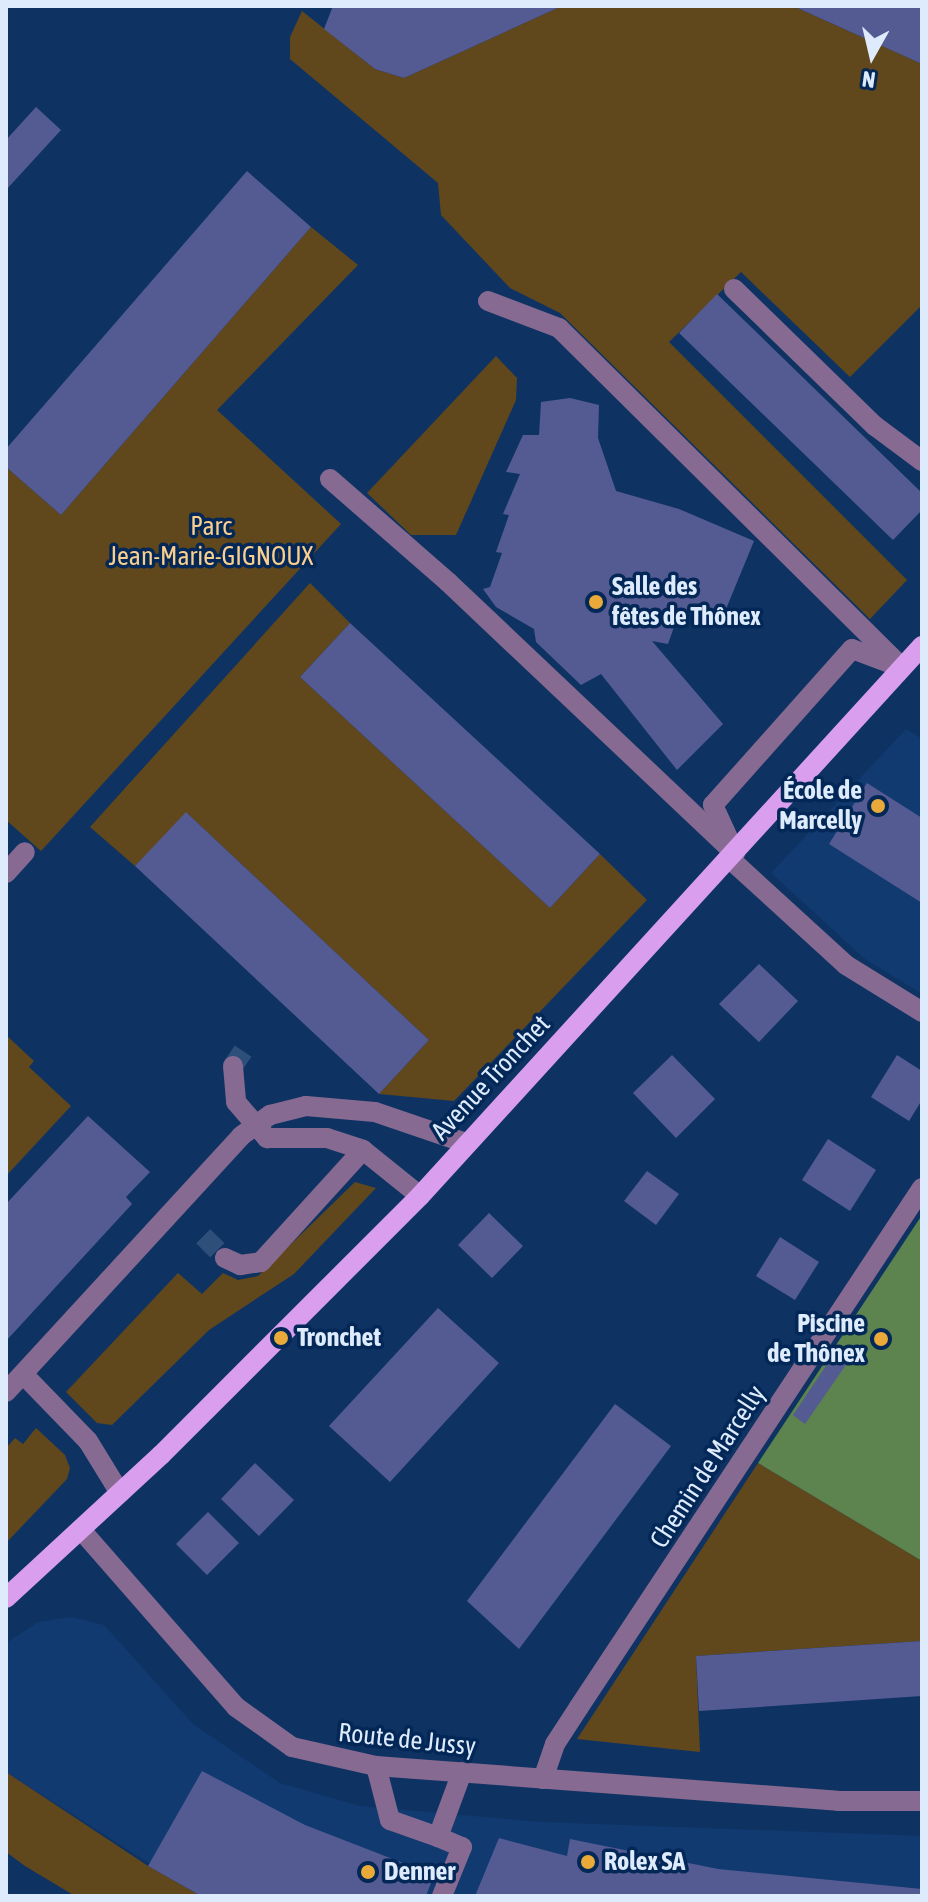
<!DOCTYPE html>
<html>
<head>
<meta charset="utf-8">
<style>
  body { margin:0 }
  #map { position:relative; width:928px; height:1902px; overflow:hidden; background:#0e3363; font-family:"Asap Condensed",sans-serif }
  div>[style] { position:absolute }
  [style*='--x'] { left:calc(var(--x)*1px); top:calc(var(--y)*1px); width:calc(var(--w)*1px); rotate:calc(var(--a)*1deg) }
  .built>* { inset:0; background:#113a71 }
  .green>* { inset:0; background:#61471c }
  .water>* { inset:0; background:#5d834e }
  .building>* { inset:0; background:#545b92 }
  .minor-tunnel>* { height:20px; margin-top:-10px; transform-origin:0; background:repeating-linear-gradient(90deg,#2d4f7a 0 20px,transparent 0 30px) }
  .minor>* { height:20px; margin:-10px; padding:0 10px; transform-origin:10px; border-radius:10px; background:#876a91 }
  .major>* { height:20px; margin:-10px; padding:0 10px; transform-origin:10px; border-radius:10px; background:#d99eee }
  .minor-bridge>* { height:20px; margin:-10px; padding:0 10px; transform-origin:10px; border-radius:10px; background:#876a91 }
  .dots>* { width:22px; height:22px; translate:-50% -50%; box-sizing:border-box; border:4px solid #032857; border-radius:50% }
  span { translate:-50% -50%; white-space:nowrap; text-align:center; line-height:1.15; -webkit-text-stroke:7px #032857; paint-order:stroke }
  .park-label { font-size:26px; color:#facf8e }
  .poi-label { font-size:26px; color:#deebfd; font-weight:700 }
  .left { translate:0 -50%; text-align:left }
  .right { translate:-100% -50%; text-align:right }
  .street-label { font-size:26px; color:#deebfd }
  .frame { position:absolute; inset:0; border:8px solid #deebfd; pointer-events:none }
  .north { position:absolute; left:832px; top:16px; width:80px; height:80px; -webkit-text-stroke:6px #032857; paint-order:stroke; rotate:188deg; font-size:22px; font-weight:700; line-height:32px; text-align:center; color:#deebfd }
  .north::after { content:''; display:block; margin:auto; width:28px; height:36px; background:#deebfd; clip-path:polygon(50% 0,100% 100%,50% 72%,0 100%) }
</style>
</head>
<body>
<div id="map">
  <div class="built">
    <div style="clip-path:polygon(906px 729px,922px 739px,922px 994px,865px 959px,771px 873px)"></div>
    <div style="clip-path:polygon(71px 1617px,104px 1625px,194px 1725px,280px 1783px,360px 1806px,541px 1822px,922px 1836px,922px 1896px,201px 1896px,6px 1772px,6px 1643px,38px 1622px)"></div>
  </div>
  <div class="green">
    <div style="clip-path:polygon(562px 6px,793px 6px,922px 64px,922px 305px,850px 377px,741px 272px,669px 342px,907px 580px,870px 619px,560px 313px,510px 288px,441px 215px,438px 183px,290px 59px,290px 37px,302px 11px,375px 69px,404px 78px)"></div>
    <div style="clip-path:polygon(311px 227px,358px 265px,217px 410px,341px 524px,41px 851px,6px 820px,6px 467px,61px 515px)"></div>
    <div style="clip-path:polygon(496px 356px,517px 378px,516px 400px,456px 535px,411px 535px,367px 493px)"></div>
    <div style="clip-path:polygon(310px 583px,350px 623px,300px 677px,550px 908px,600px 854px,647px 900px,454px 1101px,379px 1094px,429px 1040px,187px 813px,135px 866px,90px 827px)"></div>
    <div style="clip-path:polygon(6px 1035px,34px 1061px,29px 1067px,71px 1106px,6px 1176px)"></div>
    <div style="clip-path:polygon(355px 1182px,376px 1188px,294px 1274px,209px 1330px,112px 1425px,97px 1423px,66px 1392px,178px 1273px,202px 1294px,223px 1273px,238px 1280px,258px 1276px)"></div>
    <div style="clip-path:polygon(36px 1428px,65px 1455px,70px 1468px,67px 1479px,6px 1543px,6px 1448px,15px 1438px,23px 1444px)"></div>
    <div style="clip-path:polygon(758px 1463px,922px 1561px,922px 1641px,696px 1656px,700px 1752px,577px 1739px)"></div>
    <div style="clip-path:polygon(6px 1772px,148px 1866px,201px 1896px,75px 1896px,25px 1866px,6px 1852px)"></div>
  </div>
  <div class="water">
    <div style="clip-path:polygon(922px 1215px,922px 1561px,758px 1463px)"></div>
  </div>
  <div class="building">
    <div style="clip-path:polygon(333px 6px,562px 6px,404px 78px,375px 69px,324px 29px)"></div>
    <div style="clip-path:polygon(793px 6px,922px 6px,922px 64px)"></div>
    <div style="clip-path:polygon(36px 107px,61px 130px,6px 190px,6px 140px)"></div>
    <div style="clip-path:polygon(247px 171px,311px 227px,61px 515px,6px 467px,6px 449px)"></div>
    <div style="clip-path:polygon(717px 294px,922px 493px,922px 510px,893px 540px,679px 333px)"></div>
    <div style="clip-path:polygon(570px 398px,599px 405px,598px 438px,616px 491px,679px 509px,754px 541px,719px 626px,680px 610px,668px 644px,652px 641px,723px 724px,677px 770px,601px 674px,581px 685px,536px 642px,534px 629px,496px 607px,483px 589px,490px 587px,502px 553px,496px 552px,509px 515px,503px 514px,520px 474px,506px 472px,523px 435px,539px 435px,541px 402px)"></div>
    <div style="clip-path:polygon(350px 623px,600px 854px,550px 908px,300px 677px)"></div>
    <div style="clip-path:polygon(867px 783px,922px 818px,922px 903px,829px 844px)"></div>
    <div style="clip-path:polygon(186px 812px,429px 1040px,379px 1094px,135px 866px)"></div>
    <div style="clip-path:polygon(759px 964px,798px 1001px,759px 1042px,719px 1004px)"></div>
    <div style="clip-path:polygon(672px 1055px,715px 1099px,676px 1138px,633px 1093px)"></div>
    <div style="clip-path:polygon(897px 1055px,922px 1071px,922px 1100px,909px 1121px,871px 1097px)"></div>
    <div style="clip-path:polygon(88px 1116px,150px 1172px,126px 1197px,132px 1204px,6px 1341px,6px 1204px)"></div>
    <div style="clip-path:polygon(828px 1139px,876px 1170px,850px 1211px,802px 1180px)"></div>
    <div style="clip-path:polygon(647px 1171px,679px 1194px,656px 1225px,624px 1201px)"></div>
    <div style="clip-path:polygon(489px 1213px,523px 1246px,492px 1278px,458px 1245px)"></div>
    <div style="clip-path:polygon(780px 1237px,819px 1262px,795px 1300px,756px 1276px)"></div>
    <div style="clip-path:polygon(438px 1308px,499px 1363px,390px 1482px,329px 1426px)"></div>
    <div style="clip-path:polygon(836px 1351px,850px 1359px,805px 1424px,793px 1415px)"></div>
    <div style="clip-path:polygon(615px 1404px,671px 1446px,519px 1649px,467px 1601px)"></div>
    <div style="clip-path:polygon(255px 1463px,294px 1500px,259px 1536px,221px 1499px)"></div>
    <div style="clip-path:polygon(208px 1512px,239px 1543px,207px 1575px,176px 1544px)"></div>
    <div style="clip-path:polygon(922px 1641px,922px 1696px,699px 1711px,696px 1656px)"></div>
    <div style="clip-path:polygon(202px 1771px,305px 1825px,434px 1875px,426px 1896px,201px 1896px,148px 1866px)"></div>
    <div style="clip-path:polygon(499px 1838px,567px 1856px,570px 1839px,718px 1869px,922px 1889px,922px 1896px,475px 1896px)"></div>
  </div>
  <div class="minor-tunnel">
    <div style="--x:233;--y:1066;--w:18;--a:-56"></div>
    <div style="--x:203;--y:1236;--w:31;--a:45"></div>
  </div>
  <div class="minor">
    <div style="--x:734;--y:289;--w:197;--a:44.2"></div>
    <div style="--x:875;--y:426;--w:59;--a:36.7"></div>
    <div style="--x:488;--y:301;--w:76;--a:20.8"></div>
    <div style="--x:559;--y:328;--w:482;--a:44.7"></div>
    <div style="--x:330;--y:479;--w:157;--a:41.1"></div>
    <div style="--x:448;--y:582;--w:395;--a:43.4"></div>
    <div style="--x:730;--y:842;--w:41;--a:-114.7"></div>
    <div style="--x:713;--y:805;--w:209;--a:-48.3"></div>
    <div style="--x:852;--y:649;--w:46;--a:20.4"></div>
    <div style="--x:730;--y:859;--w:157;--a:42.4"></div>
    <div style="--x:846;--y:965;--w:89;--a:31.7"></div>
    <div style="--x:6;--y:873;--w:28;--a:-48"></div>
    <div style="--x:233;--y:1066;--w:36;--a:85"></div>
    <div style="--x:236;--y:1102;--w:48;--a:49.3"></div>
    <div style="--x:267;--y:1138;--w:60;--a:0"></div>
    <div style="--x:327;--y:1138;--w:38;--a:18"></div>
    <div style="--x:363;--y:1150;--w:73;--a:38.9"></div>
    <div style="--x:306;--y:1106;--w:69;--a:5"></div>
    <div style="--x:375;--y:1112;--w:96;--a:18.8"></div>
    <div style="--x:225;--y:1258;--w:17;--a:25"></div>
    <div style="--x:240;--y:1265;--w:21;--a:-8"></div>
    <div style="--x:261;--y:1262;--w:151;--a:-47.7"></div>
    <div style="--x:23;--y:1374;--w:93;--a:45.9"></div>
    <div style="--x:88;--y:1441;--w:61;--a:58.4"></div>
    <div style="--x:6;--y:1392;--w:348;--a:-47.4"></div>
    <div style="--x:82;--y:1531;--w:234;--a:48.8"></div>
    <div style="--x:236;--y:1707;--w:69;--a:35.5"></div>
    <div style="--x:292;--y:1747;--w:86;--a:12.7"></div>
    <div style="--x:376;--y:1766;--w:463;--a:4.3"></div>
    <div style="--x:838;--y:1801;--w:84;--a:0"></div>
    <div style="--x:376;--y:1766;--w:56;--a:75.5"></div>
    <div style="--x:390;--y:1820;--w:51;--a:19.5"></div>
    <div style="--x:438;--y:1837;--w:69;--a:-69.7"></div>
    <div style="--x:543;--y:1779;--w:37;--a:-71"></div>
    <div style="--x:555;--y:1744;--w:44;--a:-57"></div>
    <div style="--x:579;--y:1707;--w:622;--a:-56.54"></div>
    <div style="--x:438;--y:1837;--w:26;--a:23"></div>
    <div style="--x:462;--y:1847;--w:53;--a:112.2"></div>
  </div>
  <div class="major">
    <div style="--x:6;--y:1598;--w:211;--a:-42.7"></div>
    <div style="--x:161;--y:1455;--w:366;--a:-45"></div>
    <div style="--x:420;--y:1196;--w:745;--a:-47.61"></div>
  </div>
  <div class="minor-bridge">
    <div style="--x:241;--y:1136;--w:36;--a:-36"></div>
    <div style="--x:270;--y:1115;--w:37;--a:-14"></div>
  </div>
  <div class="dots">
    <div style="left:596px;top:602px;background:#eaaa39"></div>
    <div style="left:878px;top:806px;background:#eaaa39"></div>
    <div style="left:281px;top:1338px;background:#eaaa39"></div>
    <div style="left:881px;top:1339px;background:#eaaa39"></div>
    <div style="left:588px;top:1862px;background:#eaaa39"></div>
    <div style="left:368px;top:1872px;background:#eaaa39"></div>
  </div>
  <div class="park-label">
    <span style="left:211px;top:542px">Parc<br>Jean-Marie-GIGNOUX</span>
  </div>
  <div class="poi-label">
    <span class="left" style="left:612px;top:602px">Salle des<br>fêtes de Thônex</span>
    <span class="right" style="left:862px;top:806px">École de<br>Marcelly</span>
    <span class="right" style="left:865px;top:1339px">Piscine<br>de Thônex</span>
    <span class="left" style="left:297px;top:1338px">Tronchet</span>
    <span class="left" style="left:604px;top:1862px">Rolex SA</span>
    <span class="left" style="left:384px;top:1872px">Denner</span>
  </div>
  <div class="street-label">
    <span style="left:491px;top:1078px;rotate:-47deg">Avenue Tronchet</span>
    <span style="left:708px;top:1467px;rotate:-57deg">Chemin de Marcelly</span>
    <span style="left:407px;top:1740px;rotate:6deg">Route de Jussy</span>
  </div>
  <div class="frame"></div>
  <div class="north">N</div>
</div>
</body>
</html>
